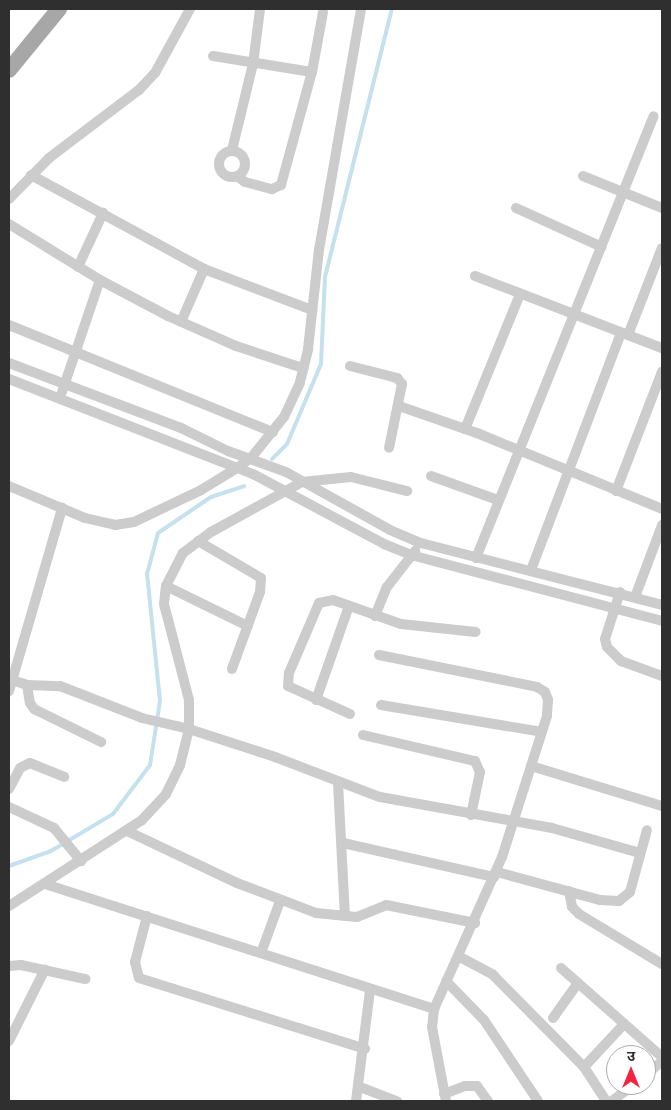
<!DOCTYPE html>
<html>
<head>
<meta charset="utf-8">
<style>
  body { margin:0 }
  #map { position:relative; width:671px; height:1110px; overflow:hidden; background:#fff; font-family:"IBM Plex Sans","Noto Sans Devanagari",sans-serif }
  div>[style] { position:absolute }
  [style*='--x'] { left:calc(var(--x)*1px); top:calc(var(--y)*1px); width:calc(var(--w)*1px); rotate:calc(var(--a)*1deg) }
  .stream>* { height:4px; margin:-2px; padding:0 2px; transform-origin:2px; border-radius:2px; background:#c6e1ee }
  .street>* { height:10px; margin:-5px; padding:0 5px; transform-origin:5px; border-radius:5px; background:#ccc }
  .street>.ring { margin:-5px; padding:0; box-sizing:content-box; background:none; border:10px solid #ccc; border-radius:50% }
  .primary>* { height:16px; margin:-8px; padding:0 8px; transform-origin:8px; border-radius:8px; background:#a7a7a7 }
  span { translate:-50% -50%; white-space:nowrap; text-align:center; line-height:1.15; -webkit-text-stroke:5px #fff; paint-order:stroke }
  .frame { position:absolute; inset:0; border:10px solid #2f2f2f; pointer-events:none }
  .north { position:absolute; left:606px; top:1045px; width:50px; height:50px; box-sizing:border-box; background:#fff; border:1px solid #acacac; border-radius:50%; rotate:0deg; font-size:14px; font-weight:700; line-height:20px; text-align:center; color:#2f2f2f }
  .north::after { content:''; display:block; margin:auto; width:18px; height:22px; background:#f12541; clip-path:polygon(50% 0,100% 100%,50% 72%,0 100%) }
</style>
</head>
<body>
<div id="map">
  <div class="stream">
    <div style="--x:272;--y:459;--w:21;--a:-45"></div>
    <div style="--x:287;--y:444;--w:87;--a:-67"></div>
    <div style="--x:321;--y:364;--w:87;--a:-87.4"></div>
    <div style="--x:325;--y:277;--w:276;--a:-76"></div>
    <div style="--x:9;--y:866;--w:45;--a:-19.7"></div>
    <div style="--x:51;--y:851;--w:72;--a:-30.8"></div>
    <div style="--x:113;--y:814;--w:61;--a:-52.9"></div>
    <div style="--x:150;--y:765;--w:65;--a:-81.1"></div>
    <div style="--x:160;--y:701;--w:128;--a:-95.8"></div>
    <div style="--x:147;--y:574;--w:42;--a:-75"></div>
    <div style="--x:158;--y:533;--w:64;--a:-34.2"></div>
    <div style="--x:211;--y:497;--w:35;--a:-18"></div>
  </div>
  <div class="street">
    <div style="--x:213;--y:56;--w:100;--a:9.2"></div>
    <div style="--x:232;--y:150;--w:89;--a:-76.3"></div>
    <div style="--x:253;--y:64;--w:55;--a:-82.7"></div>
    <div class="ring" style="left:219px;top:151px;width:16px;height:16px"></div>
    <div style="--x:31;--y:175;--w:197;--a:28.5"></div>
    <div style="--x:204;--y:269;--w:116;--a:20.8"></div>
    <div style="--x:237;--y:176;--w:10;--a:37"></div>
    <div style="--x:245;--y:182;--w:28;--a:15"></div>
    <div style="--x:272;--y:189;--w:10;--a:-24"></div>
    <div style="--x:281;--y:185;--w:117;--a:-74.7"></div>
    <div style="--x:312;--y:72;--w:61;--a:-79.6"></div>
    <div style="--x:583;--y:176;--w:85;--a:22.1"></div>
    <div style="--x:9;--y:199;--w:57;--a:-45.7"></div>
    <div style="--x:49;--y:158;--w:113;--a:-37.1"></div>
    <div style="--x:139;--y:90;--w:23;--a:-47"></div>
    <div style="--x:155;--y:73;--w:73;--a:-61.3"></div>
    <div style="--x:516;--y:208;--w:94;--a:24.4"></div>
    <div style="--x:9;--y:224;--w:107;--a:31.6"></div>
    <div style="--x:100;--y:280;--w:77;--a:27.9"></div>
    <div style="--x:168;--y:316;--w:74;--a:23.8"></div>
    <div style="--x:236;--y:346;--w:71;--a:18.2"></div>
    <div style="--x:78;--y:267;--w:60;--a:-65.2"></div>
    <div style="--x:475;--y:276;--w:200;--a:21.1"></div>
    <div style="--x:181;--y:322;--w:58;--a:-66.5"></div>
    <div style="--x:9;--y:325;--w:285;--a:22.1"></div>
    <div style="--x:628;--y:335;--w:93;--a:-68.7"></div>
    <div style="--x:9;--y:363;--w:184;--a:20.7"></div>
    <div style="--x:181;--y:428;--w:52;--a:26.1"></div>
    <div style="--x:228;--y:451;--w:62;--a:19.9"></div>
    <div style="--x:286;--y:472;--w:119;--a:29.1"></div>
    <div style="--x:390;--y:530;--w:34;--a:23"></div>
    <div style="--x:421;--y:543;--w:249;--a:14.4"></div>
    <div style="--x:350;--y:366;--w:49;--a:14.3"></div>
    <div style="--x:397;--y:378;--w:8;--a:50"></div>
    <div style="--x:402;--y:384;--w:65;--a:101.5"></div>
    <div style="--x:9;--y:379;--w:262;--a:21.3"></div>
    <div style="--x:253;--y:474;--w:149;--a:28.1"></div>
    <div style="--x:384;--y:544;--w:29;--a:22"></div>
    <div style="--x:411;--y:555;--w:260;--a:14.7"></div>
    <div style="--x:62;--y:392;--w:118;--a:-71.3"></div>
    <div style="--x:399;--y:406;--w:83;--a:19.1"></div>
    <div style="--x:477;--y:433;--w:200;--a:22.3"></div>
    <div style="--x:465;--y:429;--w:146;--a:-67.8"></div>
    <div style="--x:431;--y:476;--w:71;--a:19.7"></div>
    <div style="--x:9;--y:486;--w:82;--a:22.8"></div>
    <div style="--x:85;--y:518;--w:31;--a:13"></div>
    <div style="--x:115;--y:525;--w:19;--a:-9"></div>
    <div style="--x:134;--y:522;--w:74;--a:-25.5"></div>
    <div style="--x:201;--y:490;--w:42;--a:-31.4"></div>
    <div style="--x:237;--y:468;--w:17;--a:-36"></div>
    <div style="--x:251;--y:458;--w:53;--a:-51.2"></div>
    <div style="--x:284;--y:417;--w:38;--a:-65"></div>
    <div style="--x:300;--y:382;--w:34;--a:-76"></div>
    <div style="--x:308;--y:349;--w:100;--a:-83.7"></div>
    <div style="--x:319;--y:250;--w:245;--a:-80.1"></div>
    <div style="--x:616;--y:491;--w:128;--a:-68.9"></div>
    <div style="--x:198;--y:541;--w:73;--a:30.4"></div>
    <div style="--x:261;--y:578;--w:14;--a:94"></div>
    <div style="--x:260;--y:592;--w:82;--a:110"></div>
    <div style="--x:476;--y:558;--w:476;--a:-68.1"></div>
    <div style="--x:531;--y:570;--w:254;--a:-69.2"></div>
    <div style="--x:166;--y:586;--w:91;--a:26"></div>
    <div style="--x:620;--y:592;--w:49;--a:107.7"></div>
    <div style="--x:605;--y:639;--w:8;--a:76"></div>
    <div style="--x:607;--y:647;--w:20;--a:45"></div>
    <div style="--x:621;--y:661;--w:44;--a:20.1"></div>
    <div style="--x:635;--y:597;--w:77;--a:-69.4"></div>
    <div style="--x:375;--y:616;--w:31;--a:-68"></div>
    <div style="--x:387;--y:587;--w:46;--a:-52.1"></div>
    <div style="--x:379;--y:655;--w:161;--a:11.4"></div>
    <div style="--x:537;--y:687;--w:9;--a:32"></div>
    <div style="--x:545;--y:692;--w:9;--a:69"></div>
    <div style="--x:548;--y:700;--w:16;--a:94"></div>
    <div style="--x:547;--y:716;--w:148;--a:107.7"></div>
    <div style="--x:502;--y:857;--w:167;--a:114.1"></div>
    <div style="--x:434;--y:1009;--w:18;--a:96"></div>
    <div style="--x:432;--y:1027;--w:75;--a:79.3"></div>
    <div style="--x:9;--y:679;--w:19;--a:18"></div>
    <div style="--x:27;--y:685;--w:33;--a:2"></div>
    <div style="--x:60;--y:686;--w:88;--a:21.3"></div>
    <div style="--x:142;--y:718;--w:48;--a:13.2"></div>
    <div style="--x:189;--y:729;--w:90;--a:18"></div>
    <div style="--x:275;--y:757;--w:112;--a:20.9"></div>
    <div style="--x:380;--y:797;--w:175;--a:10.2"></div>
    <div style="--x:552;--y:828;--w:91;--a:15.9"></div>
    <div style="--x:27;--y:685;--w:18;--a:81"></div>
    <div style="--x:30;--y:703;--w:7;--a:56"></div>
    <div style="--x:34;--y:709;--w:75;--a:26.2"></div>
    <div style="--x:9;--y:691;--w:191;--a:-73.8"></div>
    <div style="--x:316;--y:700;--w:100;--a:-70.7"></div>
    <div style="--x:381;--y:705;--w:163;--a:9.5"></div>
    <div style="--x:350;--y:714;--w:68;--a:-155.7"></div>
    <div style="--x:288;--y:686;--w:13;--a:-86"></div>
    <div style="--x:289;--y:673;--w:76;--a:-66.8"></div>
    <div style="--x:319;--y:603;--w:14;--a:-12"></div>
    <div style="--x:333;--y:600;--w:72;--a:19.4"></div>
    <div style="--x:401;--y:624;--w:75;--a:6.1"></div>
    <div style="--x:363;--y:735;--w:115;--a:13.1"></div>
    <div style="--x:475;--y:761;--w:12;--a:66"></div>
    <div style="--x:480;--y:772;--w:44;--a:101.8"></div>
    <div style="--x:531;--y:766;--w:137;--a:17"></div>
    <div style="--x:338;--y:783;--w:133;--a:87"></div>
    <div style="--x:9;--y:789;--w:24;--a:-62"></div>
    <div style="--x:20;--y:768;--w:11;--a:-27"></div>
    <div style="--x:30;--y:763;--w:37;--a:22"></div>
    <div style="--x:9;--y:807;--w:50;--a:25"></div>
    <div style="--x:54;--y:828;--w:43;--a:50.7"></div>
    <div style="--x:127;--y:831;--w:122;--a:25.3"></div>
    <div style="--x:237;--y:883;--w:85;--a:20.8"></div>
    <div style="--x:316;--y:913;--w:41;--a:5.6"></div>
    <div style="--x:357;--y:917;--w:31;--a:-22"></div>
    <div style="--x:386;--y:905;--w:91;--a:11.4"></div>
    <div style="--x:343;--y:843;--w:155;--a:12.7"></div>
    <div style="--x:497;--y:872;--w:107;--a:15.2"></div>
    <div style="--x:600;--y:900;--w:19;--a:3"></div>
    <div style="--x:619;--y:901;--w:14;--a:-39"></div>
    <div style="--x:630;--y:892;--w:64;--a:-74.7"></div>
    <div style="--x:45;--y:884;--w:409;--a:17.8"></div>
    <div style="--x:569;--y:891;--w:16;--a:79"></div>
    <div style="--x:572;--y:907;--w:10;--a:45"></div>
    <div style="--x:579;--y:914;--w:97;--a:31.1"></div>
    <div style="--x:9;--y:906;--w:158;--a:-32.9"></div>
    <div style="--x:142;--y:820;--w:35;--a:-47"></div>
    <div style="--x:166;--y:794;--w:32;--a:-64"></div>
    <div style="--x:180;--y:765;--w:37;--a:-76"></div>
    <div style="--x:189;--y:729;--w:29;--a:-90"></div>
    <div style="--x:189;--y:700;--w:99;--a:-104.6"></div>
    <div style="--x:164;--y:604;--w:18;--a:-84"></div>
    <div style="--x:166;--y:586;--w:37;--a:-63"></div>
    <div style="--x:183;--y:553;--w:35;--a:-37"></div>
    <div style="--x:211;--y:532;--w:104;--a:-28.8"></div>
    <div style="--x:302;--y:482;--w:49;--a:-5.8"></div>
    <div style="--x:351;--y:477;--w:58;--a:14"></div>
    <div style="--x:147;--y:916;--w:48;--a:104.6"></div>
    <div style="--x:135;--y:962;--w:16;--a:76"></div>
    <div style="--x:139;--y:978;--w:237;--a:17.4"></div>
    <div style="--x:261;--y:953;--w:55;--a:-69.9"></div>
    <div style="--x:458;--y:956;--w:40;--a:28"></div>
    <div style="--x:493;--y:975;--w:129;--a:45.3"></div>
    <div style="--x:584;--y:1067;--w:40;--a:57.1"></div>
    <div style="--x:9;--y:966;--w:12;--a:-5"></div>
    <div style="--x:21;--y:965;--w:66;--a:12.3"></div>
    <div style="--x:561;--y:968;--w:135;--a:41.4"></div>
    <div style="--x:446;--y:981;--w:54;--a:45.7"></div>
    <div style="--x:484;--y:1020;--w:97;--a:56.3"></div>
    <div style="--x:553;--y:1018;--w:43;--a:-54.5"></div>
    <div style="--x:9;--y:1041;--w:80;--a:-63.4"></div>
    <div style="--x:584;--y:1067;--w:59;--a:-47.1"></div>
    <div style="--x:646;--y:1075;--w:21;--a:-41"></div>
    <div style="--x:360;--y:1087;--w:40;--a:21"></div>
    <div style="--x:444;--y:1094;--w:22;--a:-21"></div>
    <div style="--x:465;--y:1086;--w:12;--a:0"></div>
    <div style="--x:477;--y:1086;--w:19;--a:54"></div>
    <div style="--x:356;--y:1101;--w:112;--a:-82.8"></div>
    <div style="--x:612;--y:1101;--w:26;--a:-37"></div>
  </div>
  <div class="primary">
    <div style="--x:9;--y:70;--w:79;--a:-50.7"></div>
  </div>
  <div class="frame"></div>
  <div class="north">उ</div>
</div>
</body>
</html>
